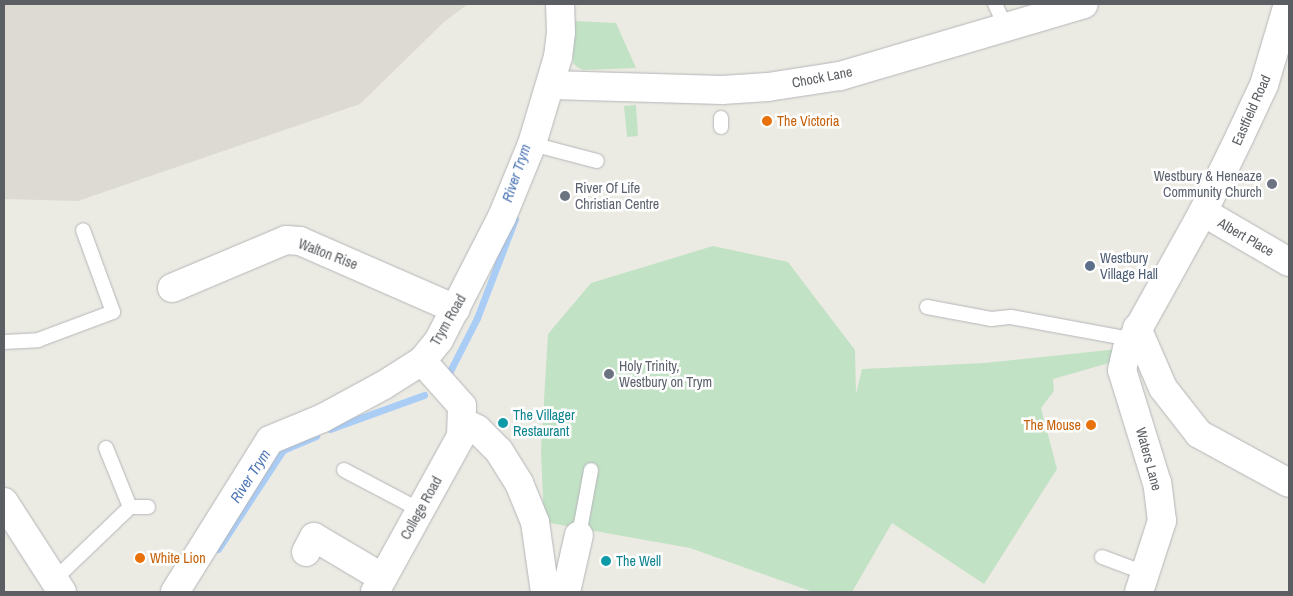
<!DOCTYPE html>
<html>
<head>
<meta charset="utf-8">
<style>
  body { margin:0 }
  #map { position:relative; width:1293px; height:596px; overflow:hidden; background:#ecebe3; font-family:"Archivo Narrow",sans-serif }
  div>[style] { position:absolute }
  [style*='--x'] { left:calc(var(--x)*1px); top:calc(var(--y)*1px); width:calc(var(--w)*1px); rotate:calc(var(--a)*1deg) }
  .education>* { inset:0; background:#dcdad2 }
  .green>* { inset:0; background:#c2e2c5 }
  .stream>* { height:7px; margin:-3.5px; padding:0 3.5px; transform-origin:3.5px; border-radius:3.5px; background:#aacdf6 }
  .roads { filter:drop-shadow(0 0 1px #b4b5b9) drop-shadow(0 0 1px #b4b5b9) }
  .service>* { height:14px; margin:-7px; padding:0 7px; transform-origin:7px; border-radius:7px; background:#fff }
  .minor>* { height:28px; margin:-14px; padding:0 14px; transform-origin:14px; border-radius:14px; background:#fff }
  .tertiary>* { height:28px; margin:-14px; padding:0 14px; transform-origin:14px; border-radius:14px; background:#fff }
  .dots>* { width:14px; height:14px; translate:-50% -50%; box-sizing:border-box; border:2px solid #fff; border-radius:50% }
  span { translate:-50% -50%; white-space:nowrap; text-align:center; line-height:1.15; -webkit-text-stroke:5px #fff; paint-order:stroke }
  .street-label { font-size:14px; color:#5b5e62 }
  .food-label { font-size:14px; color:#c56008 }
  .left { translate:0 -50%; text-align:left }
  .right { translate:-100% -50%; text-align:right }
  .worship-label { font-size:14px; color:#5b616d }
  .service-label { font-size:14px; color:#4e5e75 }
  .culture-label { font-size:14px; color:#0d838f }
  .water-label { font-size:15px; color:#4f77b7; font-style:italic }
  .frame { position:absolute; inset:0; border:5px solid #5b5e62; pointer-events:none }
</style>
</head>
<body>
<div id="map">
  <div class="education">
    <div style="clip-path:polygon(4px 4px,468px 4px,444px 22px,360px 104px,78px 201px,4px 199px)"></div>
  </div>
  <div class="green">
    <div style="clip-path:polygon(574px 21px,616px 23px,636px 68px,583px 70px,577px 67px,573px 63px)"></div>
    <div style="clip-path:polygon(636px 105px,638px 136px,627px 137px,624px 106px)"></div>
    <div style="clip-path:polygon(713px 246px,788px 262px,855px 350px,856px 394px,862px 369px,984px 363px,1118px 349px,1116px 361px,1053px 379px,1054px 391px,1041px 408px,1057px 469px,984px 584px,892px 523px,852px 592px,813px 592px,690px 548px,544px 522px,541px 450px,548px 334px,591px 283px)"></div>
  </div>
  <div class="stream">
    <div style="--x:448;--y:375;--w:64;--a:-63"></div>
    <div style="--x:477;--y:318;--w:106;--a:-69"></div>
    <div style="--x:330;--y:429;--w:100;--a:-19.9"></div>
    <div style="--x:218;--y:549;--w:118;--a:-56.7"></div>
    <div style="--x:283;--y:450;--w:36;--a:-23"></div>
  </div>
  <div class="roads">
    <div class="service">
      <div style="--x:995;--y:4;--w:23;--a:65"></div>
      <div style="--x:721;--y:127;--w:9;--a:-90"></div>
      <div style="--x:532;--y:144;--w:67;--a:14.7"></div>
      <div style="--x:927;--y:307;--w:65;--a:10.6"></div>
      <div style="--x:991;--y:319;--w:20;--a:-6"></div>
      <div style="--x:1011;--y:317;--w:122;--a:10.4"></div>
      <div style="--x:4;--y:342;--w:34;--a:-3"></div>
      <div style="--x:38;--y:340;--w:80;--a:-20.5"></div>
      <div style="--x:113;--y:312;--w:87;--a:-110.1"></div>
      <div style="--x:106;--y:448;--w:64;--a:67.9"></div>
      <div style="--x:344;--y:470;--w:86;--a:27.8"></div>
      <div style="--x:579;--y:535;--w:66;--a:-79.5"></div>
      <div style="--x:1102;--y:557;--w:46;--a:20.4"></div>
      <div style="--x:54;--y:580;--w:105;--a:-43.8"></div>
      <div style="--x:130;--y:507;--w:18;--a:0"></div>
    </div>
    <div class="minor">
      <div style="--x:551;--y:85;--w:171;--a:1.7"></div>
      <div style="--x:722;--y:90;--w:46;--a:-3.7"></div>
      <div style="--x:768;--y:87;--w:73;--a:-8.7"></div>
      <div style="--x:840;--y:76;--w:254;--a:-16.4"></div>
      <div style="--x:1203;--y:212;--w:99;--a:30.2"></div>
      <div style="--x:172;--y:288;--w:124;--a:-22.8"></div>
      <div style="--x:286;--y:240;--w:14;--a:4"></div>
      <div style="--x:300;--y:241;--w:170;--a:23.6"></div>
      <div style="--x:1137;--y:328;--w:65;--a:66.6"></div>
      <div style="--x:1163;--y:388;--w:58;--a:52"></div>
      <div style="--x:1199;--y:434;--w:102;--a:28.6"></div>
      <div style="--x:463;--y:422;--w:16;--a:27"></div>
      <div style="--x:477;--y:429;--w:31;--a:45"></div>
      <div style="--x:499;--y:451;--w:38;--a:58"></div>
      <div style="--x:519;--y:483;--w:42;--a:67.7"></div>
      <div style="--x:535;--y:522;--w:71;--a:81.9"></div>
      <div style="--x:306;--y:552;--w:17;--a:-62"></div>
      <div style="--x:314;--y:537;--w:80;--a:30.7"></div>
      <div style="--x:175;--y:592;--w:179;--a:-58"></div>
      <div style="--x:270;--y:440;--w:57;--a:-22.5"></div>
      <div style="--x:323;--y:418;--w:69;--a:-28.4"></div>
      <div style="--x:384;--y:385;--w:45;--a:-32.3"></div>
      <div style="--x:422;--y:361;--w:27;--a:-51"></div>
      <div style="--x:439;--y:340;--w:138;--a:-62.9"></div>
      <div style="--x:502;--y:217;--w:79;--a:-67.7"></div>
      <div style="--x:532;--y:144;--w:91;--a:-73.4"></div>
      <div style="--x:558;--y:57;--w:25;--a:-83"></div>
      <div style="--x:561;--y:32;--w:28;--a:-92"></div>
      <div style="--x:375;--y:592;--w:178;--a:-61.1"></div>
      <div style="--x:461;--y:436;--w:30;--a:-88"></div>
      <div style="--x:462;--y:406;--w:60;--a:-131.6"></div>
      <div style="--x:566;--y:592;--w:58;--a:-77.2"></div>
      <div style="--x:1139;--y:592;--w:75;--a:-72.1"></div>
      <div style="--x:1162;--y:521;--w:38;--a:-97"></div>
      <div style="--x:1157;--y:483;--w:118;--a:-107.2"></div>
      <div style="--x:1122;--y:370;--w:22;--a:-77"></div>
      <div style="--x:1127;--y:349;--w:157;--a:-61"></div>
      <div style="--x:1203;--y:212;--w:85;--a:-64"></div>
      <div style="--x:1240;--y:136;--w:56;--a:-64.8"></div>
      <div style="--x:1264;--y:85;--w:84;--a:-73.5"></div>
    </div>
    <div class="tertiary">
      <div style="--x:4;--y:502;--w:107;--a:57.2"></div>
    </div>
  </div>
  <div class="dots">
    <div style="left:767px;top:121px;background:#e8710a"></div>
    <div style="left:1272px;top:184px;background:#6b7280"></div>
    <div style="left:565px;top:196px;background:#6b7280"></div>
    <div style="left:1090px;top:266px;background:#5c6f8a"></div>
    <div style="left:609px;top:374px;background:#6b7280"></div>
    <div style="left:503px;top:423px;background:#0f9aa8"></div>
    <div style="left:1091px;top:425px;background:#e8710a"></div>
    <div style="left:140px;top:558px;background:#e8710a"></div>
    <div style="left:606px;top:561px;background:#0f9aa8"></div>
  </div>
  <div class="street-label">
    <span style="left:822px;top:77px;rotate:-11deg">Chock Lane</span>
    <span style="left:1251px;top:110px;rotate:-66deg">Eastfield Road</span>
    <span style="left:1246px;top:237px;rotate:30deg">Albert Place</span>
    <span style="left:328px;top:254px;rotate:21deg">Walton Rise</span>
    <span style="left:448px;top:320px;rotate:-60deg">Trym Road</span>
    <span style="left:1149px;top:459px;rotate:75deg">Waters Lane</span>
    <span style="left:421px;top:508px;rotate:-61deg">College Road</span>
  </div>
  <div class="food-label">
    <span class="left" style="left:777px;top:121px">The Victoria</span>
    <span class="right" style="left:1081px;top:425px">The Mouse</span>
    <span class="left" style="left:150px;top:558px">White Lion</span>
  </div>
  <div class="worship-label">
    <span class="right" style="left:1262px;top:184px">Westbury &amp; Heneaze<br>Community Church</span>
    <span class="left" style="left:575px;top:196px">River Of Life<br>Christian Centre</span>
    <span class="left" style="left:619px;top:374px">Holy Trinity,<br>Westbury on Trym</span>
  </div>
  <div class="service-label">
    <span class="left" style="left:1100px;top:266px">Westbury<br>Village Hall</span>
  </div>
  <div class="culture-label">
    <span class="left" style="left:513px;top:423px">The Villager<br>Restaurant</span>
    <span class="left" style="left:616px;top:561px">The Well</span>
  </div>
  <div class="water-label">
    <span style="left:516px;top:173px;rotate:-71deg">River Trym</span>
    <span style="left:250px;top:476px;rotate:-57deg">River Trym</span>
  </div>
  <div class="frame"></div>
</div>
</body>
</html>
